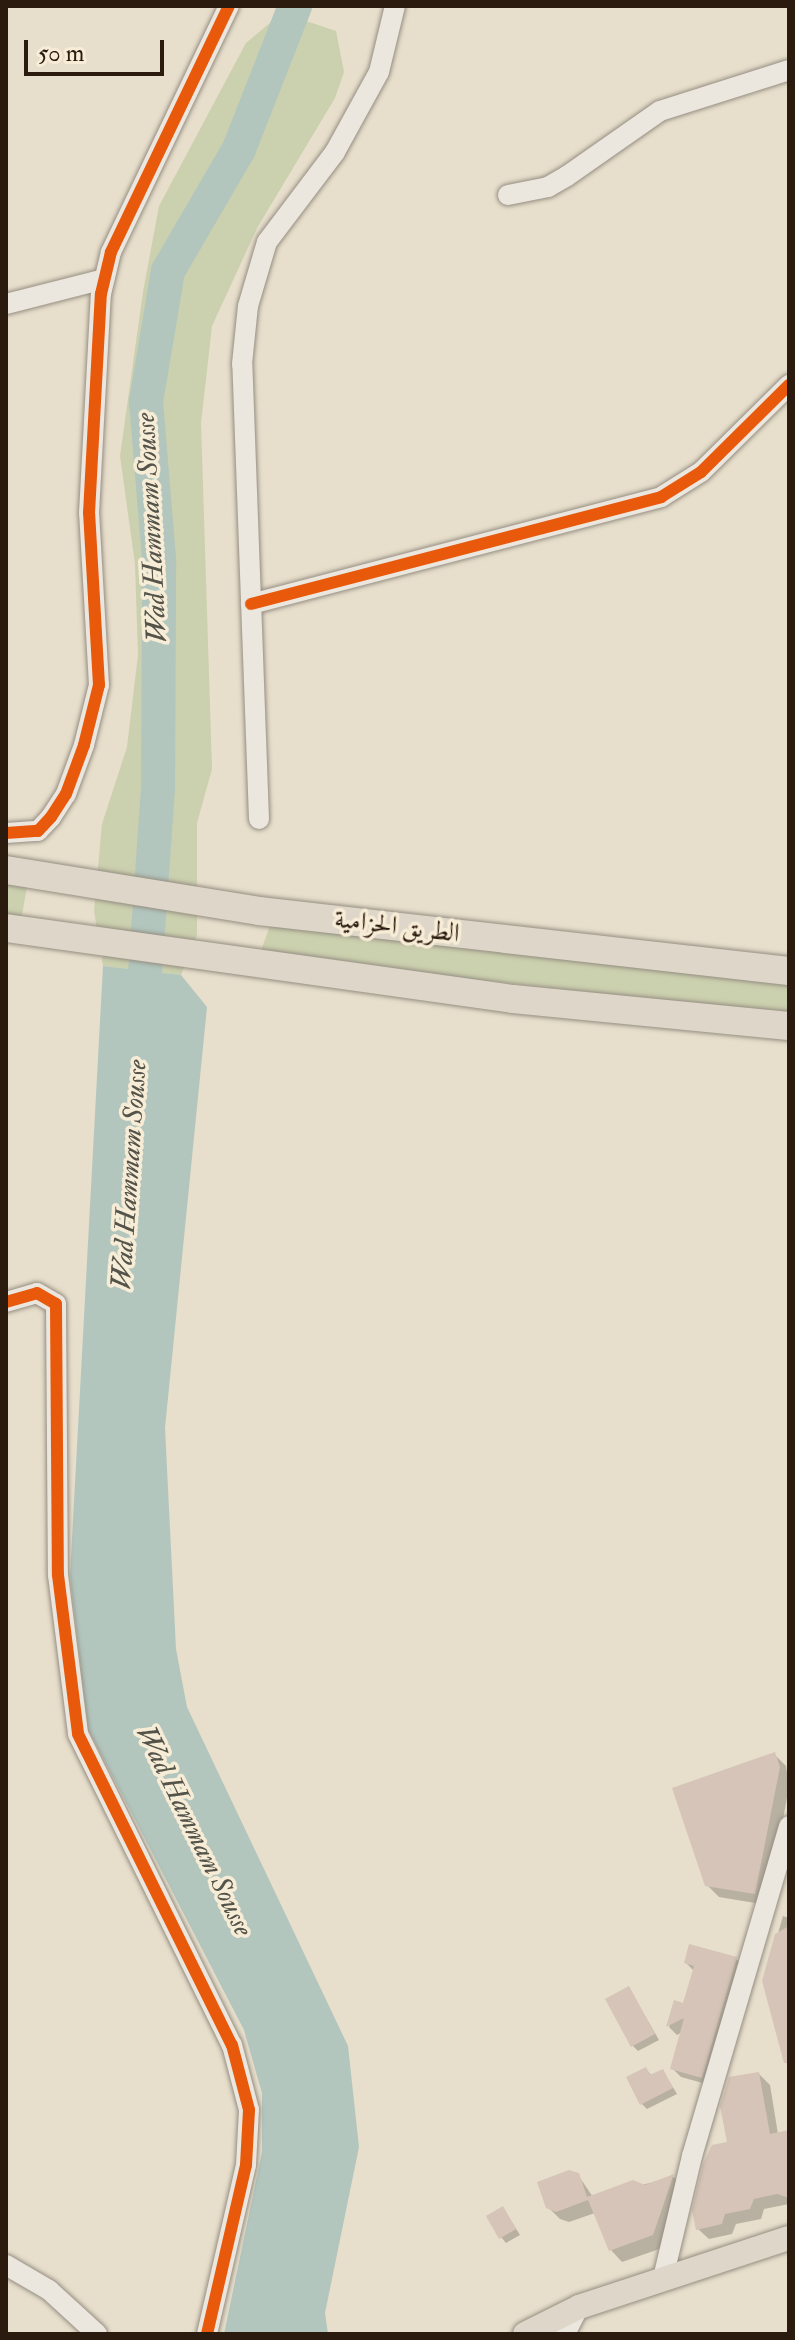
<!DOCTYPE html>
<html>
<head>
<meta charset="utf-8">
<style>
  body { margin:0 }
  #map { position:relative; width:795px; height:2340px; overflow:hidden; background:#e7decb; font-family:"IM FELL Double Pica",Amiri,serif }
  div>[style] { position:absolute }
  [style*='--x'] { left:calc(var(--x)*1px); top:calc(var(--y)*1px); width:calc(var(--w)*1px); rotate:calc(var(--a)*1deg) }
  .green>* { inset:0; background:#cbd0ae }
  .water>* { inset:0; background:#b2c6be }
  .shadow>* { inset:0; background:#0003 }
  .river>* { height:34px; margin:-17px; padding:0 17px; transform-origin:17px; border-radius:17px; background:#b2c6be }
  .building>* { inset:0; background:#d5c4b7 }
  .roads { filter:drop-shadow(0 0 2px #958e82) drop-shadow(0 0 2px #958e82) }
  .minor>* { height:20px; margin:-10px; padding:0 10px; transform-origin:10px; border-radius:10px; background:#ebe6de }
  .major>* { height:24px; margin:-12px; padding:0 12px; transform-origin:12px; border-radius:12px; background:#ded6c8 }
  .highway>* { height:28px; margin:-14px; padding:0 14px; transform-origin:14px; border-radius:14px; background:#ded6c8 }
  .cycleway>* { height:12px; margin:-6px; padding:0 6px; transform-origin:6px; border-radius:6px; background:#e8590c }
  span { translate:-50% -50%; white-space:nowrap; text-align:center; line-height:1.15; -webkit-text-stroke:7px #f7ecd6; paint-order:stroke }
  .street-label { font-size:26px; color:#2b1b0f }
  .water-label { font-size:28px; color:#53534a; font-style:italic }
  .frame { position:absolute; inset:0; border:8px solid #2b1b0f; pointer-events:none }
  .scale { position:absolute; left:24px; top:40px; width:140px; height:36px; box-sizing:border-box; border:4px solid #2b1b0f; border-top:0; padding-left:10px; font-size:24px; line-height:28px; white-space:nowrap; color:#2b1b0f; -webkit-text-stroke:6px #f7ecd6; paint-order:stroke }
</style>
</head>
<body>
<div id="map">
  <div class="green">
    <div style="clip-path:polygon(282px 13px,336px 31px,344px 72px,335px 98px,257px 228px,212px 326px,201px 423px,212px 769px,197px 823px,197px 935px,181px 975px,103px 966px,94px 911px,102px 824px,127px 747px,138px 655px,135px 564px,120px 456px,143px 292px,159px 206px,246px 43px)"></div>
    <div style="clip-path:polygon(6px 883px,27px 887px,21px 920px,6px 918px)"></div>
    <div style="clip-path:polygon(271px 923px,789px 981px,789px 1014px,259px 956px)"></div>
  </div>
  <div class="water">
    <div style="clip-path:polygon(103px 966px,181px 975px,207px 1007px,165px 1428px,176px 1649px,187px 1707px,348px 2046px,359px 2147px,325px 2313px,328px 2334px,224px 2334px,262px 2152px,262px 2093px,244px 2030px,88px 1729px,70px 1576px)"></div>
  </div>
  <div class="shadow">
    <div style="clip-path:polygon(774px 1754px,786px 1766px,789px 1787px,767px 1905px,719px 1897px,707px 1885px)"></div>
    <div style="clip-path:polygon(783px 1916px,789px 1918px,789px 2066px,764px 1981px)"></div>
    <div style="clip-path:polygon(736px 1959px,745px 1967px,710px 2085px,681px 2077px,672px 2068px,682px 2032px,677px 2035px,669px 2027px,675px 2003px,685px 2005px,694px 1971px,686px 1963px)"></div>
    <div style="clip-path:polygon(629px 1988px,659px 2040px,638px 2051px,633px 2046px)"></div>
    <div style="clip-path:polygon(646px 2069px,652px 2076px,663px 2071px,677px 2094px,647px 2109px,641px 2103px)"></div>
    <div style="clip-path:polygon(759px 2074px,770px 2085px,778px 2134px,789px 2132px,789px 2204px,764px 2209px,761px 2219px,736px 2224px,732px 2234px,709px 2239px,698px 2229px)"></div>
    <div style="clip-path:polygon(578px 2175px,593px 2197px,674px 2177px,685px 2188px,665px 2247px,622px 2262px,611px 2250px,595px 2213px,569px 2222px,560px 2219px,548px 2207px)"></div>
    <div style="clip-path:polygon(503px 2208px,520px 2235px,506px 2243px,501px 2237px)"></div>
  </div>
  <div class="river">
    <div style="--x:142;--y:1017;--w:231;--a:-86"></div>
    <div style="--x:158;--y:787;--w:228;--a:-89.7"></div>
    <div style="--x:159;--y:559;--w:158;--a:-94.7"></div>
    <div style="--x:146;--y:402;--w:133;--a:-80.5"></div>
    <div style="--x:168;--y:271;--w:141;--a:-59.8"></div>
    <div style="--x:239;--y:149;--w:154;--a:-68.6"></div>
  </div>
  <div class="building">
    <div style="clip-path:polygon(775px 1752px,780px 1767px,755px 1894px,705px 1886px,672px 1788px)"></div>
    <div style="clip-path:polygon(789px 1926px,789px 2063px,784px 2063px,762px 1981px,775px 1934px)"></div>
    <div style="clip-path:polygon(689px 1944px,737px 1957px,702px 2078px,670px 2069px,684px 2018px,666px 2027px,674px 2000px,683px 2003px,694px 1966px,684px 1963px)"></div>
    <div style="clip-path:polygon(629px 1986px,655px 2034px,631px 2047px,605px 1999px)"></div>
    <div style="clip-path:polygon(646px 2067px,650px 2075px,663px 2069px,673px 2088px,640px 2105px,626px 2077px)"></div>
    <div style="clip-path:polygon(759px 2072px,770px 2134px,789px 2130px,789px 2198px,777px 2194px,754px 2199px,750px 2209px,725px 2214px,722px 2224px,696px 2230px,692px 2210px,703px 2164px,712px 2145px,727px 2142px,720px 2106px,729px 2077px)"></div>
    <div style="clip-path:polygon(569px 2170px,579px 2173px,587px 2197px,633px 2180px,645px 2185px,674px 2174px,653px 2235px,609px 2251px,588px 2200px,556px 2212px,546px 2208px,537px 2182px)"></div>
    <div style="clip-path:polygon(503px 2206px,516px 2229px,499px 2239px,486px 2216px)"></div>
  </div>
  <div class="roads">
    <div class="minor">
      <div style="--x:508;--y:195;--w:41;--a:-11.3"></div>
      <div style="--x:548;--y:187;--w:22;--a:-30"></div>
      <div style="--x:567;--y:176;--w:113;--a:-35"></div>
      <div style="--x:660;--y:111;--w:135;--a:-17.6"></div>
      <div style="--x:6;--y:304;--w:101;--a:-14.3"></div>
      <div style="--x:251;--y:604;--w:424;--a:-14.6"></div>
      <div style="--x:661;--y:497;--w:47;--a:-32"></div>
      <div style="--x:701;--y:472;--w:124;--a:-44.7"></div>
      <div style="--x:259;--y:819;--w:455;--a:-92.1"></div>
      <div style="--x:242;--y:364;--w:58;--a:-84.1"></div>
      <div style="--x:248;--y:306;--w:67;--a:-73.5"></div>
      <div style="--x:267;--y:242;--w:113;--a:-52.9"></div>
      <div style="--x:335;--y:152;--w:91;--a:-61.2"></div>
      <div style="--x:379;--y:72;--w:68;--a:-76.4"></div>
      <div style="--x:6;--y:833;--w:32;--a:-4"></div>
      <div style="--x:38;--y:831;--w:19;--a:-47"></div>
      <div style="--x:51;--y:817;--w:27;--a:-57"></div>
      <div style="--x:66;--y:794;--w:52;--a:-69.8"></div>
      <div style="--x:84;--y:745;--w:62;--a:-76"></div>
      <div style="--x:99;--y:685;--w:172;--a:-93.3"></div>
      <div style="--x:89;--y:513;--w:219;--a:-86.9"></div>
      <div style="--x:101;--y:294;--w:43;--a:-76.6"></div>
      <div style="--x:111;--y:252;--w:273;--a:-64.4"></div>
      <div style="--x:6;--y:1302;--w:32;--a:-16"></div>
      <div style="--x:37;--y:1293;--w:22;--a:30"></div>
      <div style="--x:56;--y:1304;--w:271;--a:89.6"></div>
      <div style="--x:58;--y:1575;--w:160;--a:82.8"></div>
      <div style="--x:78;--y:1734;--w:347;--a:63.7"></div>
      <div style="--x:232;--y:2045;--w:67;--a:75.3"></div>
      <div style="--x:249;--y:2110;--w:55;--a:93.1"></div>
      <div style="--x:246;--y:2165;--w:173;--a:103"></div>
      <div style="--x:6;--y:2265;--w:50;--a:30.2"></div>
      <div style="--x:49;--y:2290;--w:65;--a:42.5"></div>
      <div style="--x:663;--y:2278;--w:125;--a:-76.6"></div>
      <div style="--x:692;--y:2156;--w:344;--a:-73.6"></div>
      <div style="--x:565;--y:2334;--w:30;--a:-63"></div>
    </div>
    <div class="major">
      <div style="--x:525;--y:2334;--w:60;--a:-26.6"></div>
      <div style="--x:579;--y:2307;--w:221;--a:-18.2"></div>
    </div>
    <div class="highway">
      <div style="--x:6;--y:870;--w:256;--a:9.2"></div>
      <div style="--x:259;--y:911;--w:533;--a:6.46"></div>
      <div style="--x:6;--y:928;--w:512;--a:7.97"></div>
      <div style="--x:513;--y:999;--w:277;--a:5.6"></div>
    </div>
  </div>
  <div class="cycleway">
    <div style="--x:251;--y:604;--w:424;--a:-14.6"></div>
    <div style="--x:661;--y:497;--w:47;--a:-32"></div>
    <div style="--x:701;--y:472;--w:124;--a:-44.7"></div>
    <div style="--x:6;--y:833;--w:32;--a:-4"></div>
    <div style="--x:38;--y:831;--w:19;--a:-47"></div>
    <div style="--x:51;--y:817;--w:27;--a:-57"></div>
    <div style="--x:66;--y:794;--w:52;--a:-69.8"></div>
    <div style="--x:84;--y:745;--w:62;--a:-76"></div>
    <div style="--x:99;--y:685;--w:172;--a:-93.3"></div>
    <div style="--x:89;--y:513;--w:219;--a:-86.9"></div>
    <div style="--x:101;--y:294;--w:43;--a:-76.6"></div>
    <div style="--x:111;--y:252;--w:273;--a:-64.4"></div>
    <div style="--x:6;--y:1302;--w:32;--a:-16"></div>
    <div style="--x:37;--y:1293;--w:22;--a:30"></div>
    <div style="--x:56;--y:1304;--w:271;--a:89.6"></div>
    <div style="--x:58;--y:1575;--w:160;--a:82.8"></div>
    <div style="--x:78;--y:1734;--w:347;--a:63.7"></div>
    <div style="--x:232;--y:2045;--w:67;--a:75.3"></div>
    <div style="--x:249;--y:2110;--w:55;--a:93.1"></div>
    <div style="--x:246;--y:2165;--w:173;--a:103"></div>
  </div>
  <div class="street-label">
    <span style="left:397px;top:927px;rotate:7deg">الطريق الحزامية</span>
  </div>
  <div class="water-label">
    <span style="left:152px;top:528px;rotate:-93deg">Wad Hammam Sousse</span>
    <span style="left:130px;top:1175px;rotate:-86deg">Wad Hammam Sousse</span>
    <span style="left:194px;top:1831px;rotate:64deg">Wad Hammam Sousse</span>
  </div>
  <div class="frame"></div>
  <div class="scale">50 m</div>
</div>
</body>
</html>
